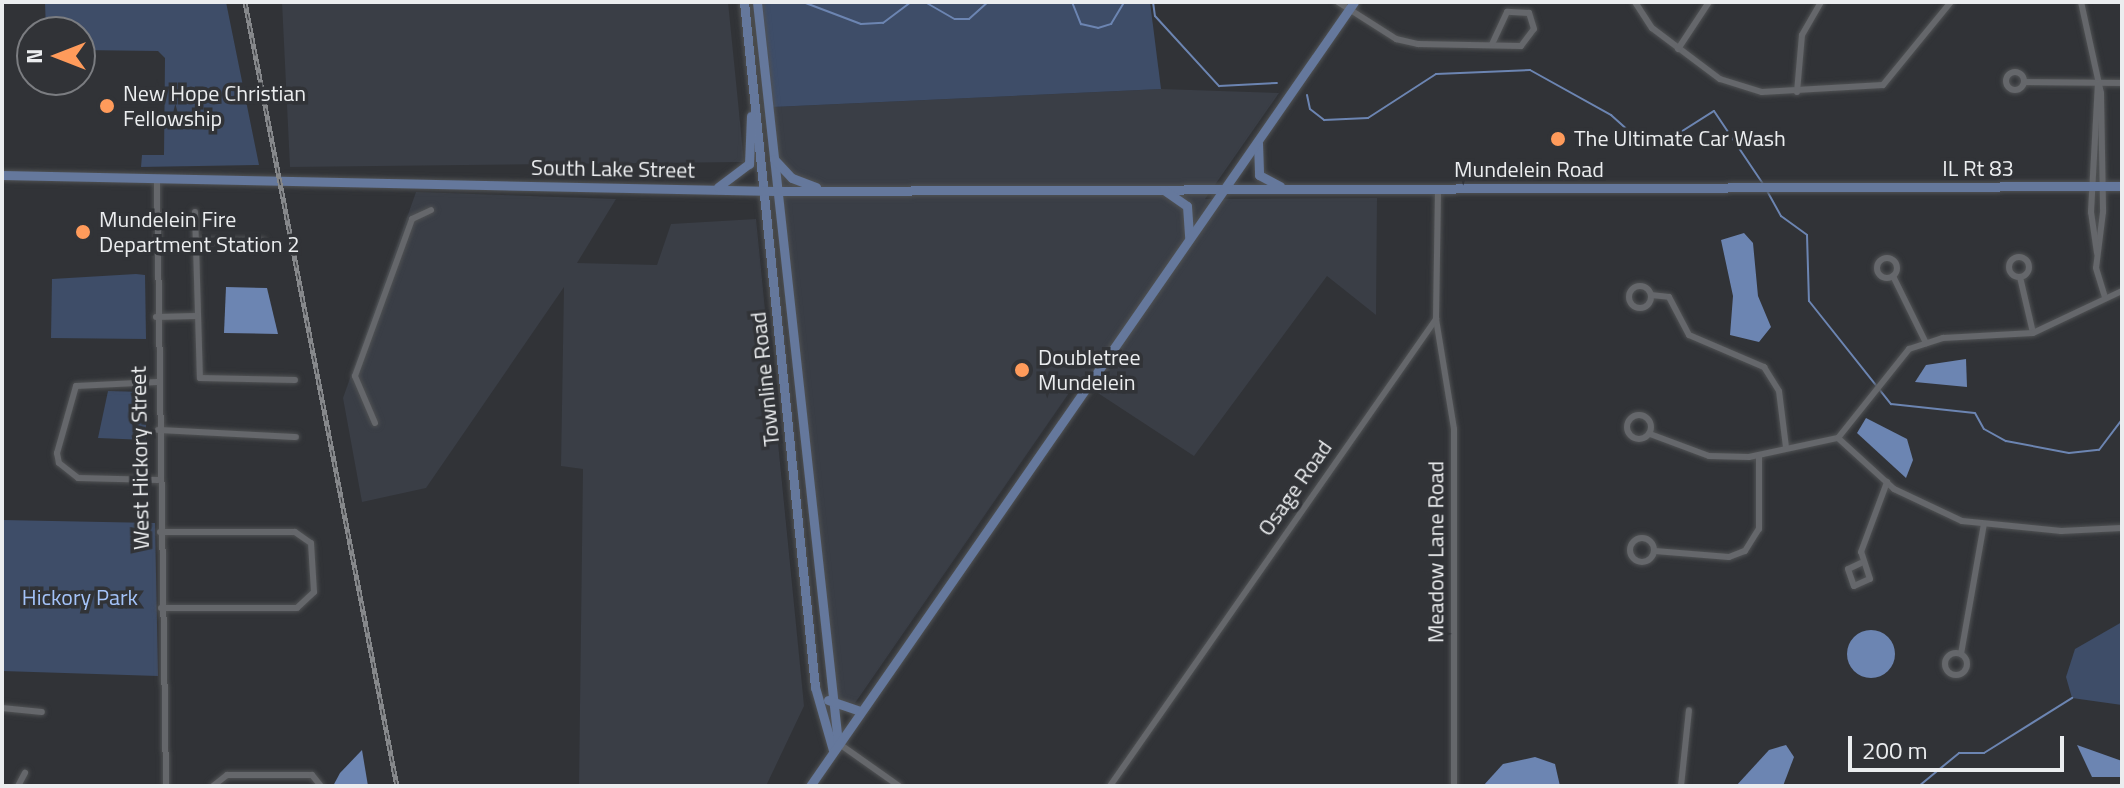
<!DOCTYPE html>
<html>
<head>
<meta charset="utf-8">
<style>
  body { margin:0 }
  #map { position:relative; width:2124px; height:788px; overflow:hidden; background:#313337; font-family:"Titillium Web",sans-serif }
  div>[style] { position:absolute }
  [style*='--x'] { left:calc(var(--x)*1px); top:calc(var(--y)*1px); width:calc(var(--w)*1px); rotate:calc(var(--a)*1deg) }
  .built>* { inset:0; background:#3a3e46 }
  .green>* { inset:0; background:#3e4d68 }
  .water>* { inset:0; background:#6c85b2 }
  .round { border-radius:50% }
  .stream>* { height:2px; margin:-1px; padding:0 1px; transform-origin:1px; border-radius:1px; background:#6c85b2 }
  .roads { filter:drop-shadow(0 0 2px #505254) drop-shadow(0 0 2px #505254) }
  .minor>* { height:6px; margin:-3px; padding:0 3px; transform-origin:3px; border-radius:3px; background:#65676b }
  .minor>.ring { margin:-3px; padding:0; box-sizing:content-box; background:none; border:6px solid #65676b; border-radius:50% }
  .primary>* { height:9px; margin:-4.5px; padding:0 4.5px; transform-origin:4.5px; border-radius:4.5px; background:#65789c }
  .rail>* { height:5px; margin-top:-2.5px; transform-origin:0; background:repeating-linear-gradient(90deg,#313337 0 6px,#86888b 0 12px); box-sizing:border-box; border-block:2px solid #86888b }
  .dots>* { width:22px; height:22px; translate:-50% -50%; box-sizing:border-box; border:4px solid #313337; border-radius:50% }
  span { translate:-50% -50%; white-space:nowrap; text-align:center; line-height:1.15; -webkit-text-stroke:7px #313337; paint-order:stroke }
  .poi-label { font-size:22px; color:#ebedef }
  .left { translate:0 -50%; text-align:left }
  .street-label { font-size:22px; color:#ebedef }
  .park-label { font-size:22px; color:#a4c3f9 }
  .frame { position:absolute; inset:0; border:4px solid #ebedef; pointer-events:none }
  .north { position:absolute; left:16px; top:16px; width:80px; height:80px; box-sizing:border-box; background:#313337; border:2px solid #7b7d81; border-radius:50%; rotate:270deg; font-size:22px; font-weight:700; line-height:32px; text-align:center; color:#ebedef }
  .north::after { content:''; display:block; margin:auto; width:28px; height:36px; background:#ff9b5b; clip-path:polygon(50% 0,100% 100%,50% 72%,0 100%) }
  .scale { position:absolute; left:1848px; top:736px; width:216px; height:36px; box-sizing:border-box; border:4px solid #ebedef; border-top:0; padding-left:10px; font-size:24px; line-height:28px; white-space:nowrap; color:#ebedef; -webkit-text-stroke:6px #313337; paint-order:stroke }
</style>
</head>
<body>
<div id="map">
  <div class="built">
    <div style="clip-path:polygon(282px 2px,728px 2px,744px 162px,290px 167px)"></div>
    <div style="clip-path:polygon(1161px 89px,1279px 93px,1205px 199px,1377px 198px,1376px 315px,1327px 276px,1194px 456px,1078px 380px,855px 703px,837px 701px,773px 107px)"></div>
    <div style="clip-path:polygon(416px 192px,616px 199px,577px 263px,657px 265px,671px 224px,756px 219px,804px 706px,766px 786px,579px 786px,583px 469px,561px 466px,564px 287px,426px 488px,362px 502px,343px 398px)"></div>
  </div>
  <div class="green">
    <div style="clip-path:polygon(45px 2px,226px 2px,259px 165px,141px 167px,142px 155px,164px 155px,165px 58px,158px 51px,80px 50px,80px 32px,46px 32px)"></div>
    <div style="clip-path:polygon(762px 2px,1150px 2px,1161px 89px,773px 107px)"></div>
    <div style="clip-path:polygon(136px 274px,145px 275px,146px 339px,51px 338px,52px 279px)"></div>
    <div style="clip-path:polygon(108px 391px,146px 392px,146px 440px,98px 438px)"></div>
    <div style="clip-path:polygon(2px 520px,155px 523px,158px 676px,2px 671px)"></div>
    <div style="clip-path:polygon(2122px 622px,2122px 705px,2072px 698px,2066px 677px,2075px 649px)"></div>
  </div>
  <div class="water">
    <div style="clip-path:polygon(1744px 233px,1753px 243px,1758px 296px,1771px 327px,1759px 342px,1730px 335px,1733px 296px,1721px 240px)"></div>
    <div style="clip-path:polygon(226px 287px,267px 288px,278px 334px,224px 333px)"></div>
    <div style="clip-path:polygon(1966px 359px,1967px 387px,1915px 382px,1926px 365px)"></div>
    <div style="clip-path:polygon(1866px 418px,1907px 439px,1913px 460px,1906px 478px,1857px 433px)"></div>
    <div class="round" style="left:1847px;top:630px;width:48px;height:48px"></div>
    <div style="clip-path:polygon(1786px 745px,1794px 757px,1783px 786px,1736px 786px,1769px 750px)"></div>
    <div style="clip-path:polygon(2077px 745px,2122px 761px,2122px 777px,2092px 777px)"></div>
    <div style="clip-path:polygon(362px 750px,368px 786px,333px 786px,340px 773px)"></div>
    <div style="clip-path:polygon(1535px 757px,1555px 764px,1560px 786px,1483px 786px,1503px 764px)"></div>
  </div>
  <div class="stream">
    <div style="--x:803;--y:2;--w:62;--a:20.8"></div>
    <div style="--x:861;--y:24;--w:22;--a:-3"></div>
    <div style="--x:883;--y:23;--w:35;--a:-37"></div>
    <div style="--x:925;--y:2;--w:34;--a:30"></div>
    <div style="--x:955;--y:19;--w:14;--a:0"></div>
    <div style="--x:969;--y:19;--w:25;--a:-42"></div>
    <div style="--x:1072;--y:2;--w:24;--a:68"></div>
    <div style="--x:1081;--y:24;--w:17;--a:13"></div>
    <div style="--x:1098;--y:28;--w:14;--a:-17"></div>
    <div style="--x:1111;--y:24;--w:26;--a:-59"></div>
    <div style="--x:1153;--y:2;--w:14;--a:82"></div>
    <div style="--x:1155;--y:16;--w:95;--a:47.6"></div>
    <div style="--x:1219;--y:86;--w:58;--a:-3"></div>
    <div style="--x:1307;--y:95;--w:14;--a:78"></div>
    <div style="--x:1310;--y:109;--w:18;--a:38"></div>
    <div style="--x:1324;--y:120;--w:44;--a:-2.6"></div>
    <div style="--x:1368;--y:118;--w:81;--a:-32.9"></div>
    <div style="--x:1436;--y:74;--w:94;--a:-2.4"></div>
    <div style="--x:1530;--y:70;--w:93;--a:29.1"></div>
    <div style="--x:1611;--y:115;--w:39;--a:42"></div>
    <div style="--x:1640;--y:141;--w:36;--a:-9"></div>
    <div style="--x:1676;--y:135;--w:45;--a:-32.3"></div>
    <div style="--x:1714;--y:111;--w:88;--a:56.1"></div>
    <div style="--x:1766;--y:189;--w:31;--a:61"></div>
    <div style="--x:1781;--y:216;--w:32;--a:36"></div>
    <div style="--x:1807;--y:235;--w:66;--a:88.3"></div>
    <div style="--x:1809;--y:301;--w:132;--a:51.5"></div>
    <div style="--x:1891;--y:404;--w:84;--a:6.1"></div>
    <div style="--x:1975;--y:413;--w:18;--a:61"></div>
    <div style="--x:1984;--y:429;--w:25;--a:29"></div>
    <div style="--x:2006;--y:441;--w:64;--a:10.8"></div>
    <div style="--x:2069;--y:453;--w:30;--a:-6"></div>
    <div style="--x:2099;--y:450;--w:39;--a:-53"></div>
    <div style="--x:1919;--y:786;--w:52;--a:-39.5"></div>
    <div style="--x:1959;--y:753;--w:25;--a:0"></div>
    <div style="--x:1984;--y:753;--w:104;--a:-32"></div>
  </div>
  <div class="roads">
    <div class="minor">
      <div style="--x:1338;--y:2;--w:69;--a:32.5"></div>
      <div style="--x:1396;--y:39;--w:23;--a:13"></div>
      <div style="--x:1418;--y:44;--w:103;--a:1.1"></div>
      <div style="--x:1521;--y:46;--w:21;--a:-53"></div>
      <div style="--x:1534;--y:29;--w:17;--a:-107"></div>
      <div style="--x:1529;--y:13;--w:22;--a:-177"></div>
      <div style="--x:1507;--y:12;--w:35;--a:115"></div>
      <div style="--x:1635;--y:2;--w:31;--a:57"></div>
      <div style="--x:1652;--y:28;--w:85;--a:36.9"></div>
      <div style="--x:1720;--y:79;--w:44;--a:17.2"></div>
      <div style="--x:1762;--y:92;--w:121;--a:-3.3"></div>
      <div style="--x:1883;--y:85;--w:107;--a:-50.7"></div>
      <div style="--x:2081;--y:2;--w:93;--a:77.6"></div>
      <div style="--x:2101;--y:93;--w:119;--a:89"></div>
      <div style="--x:2103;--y:212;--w:56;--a:97.1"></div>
      <div style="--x:2096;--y:268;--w:30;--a:73"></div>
      <div style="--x:1678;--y:49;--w:56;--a:-56.6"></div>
      <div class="ring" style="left:2006px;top:72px;width:12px;height:12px"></div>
      <div style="--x:2024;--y:82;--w:98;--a:0.6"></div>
      <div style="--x:1797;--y:92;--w:57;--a:-85"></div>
      <div style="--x:1802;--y:35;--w:38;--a:-60"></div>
      <div style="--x:157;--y:178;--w:608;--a:89.15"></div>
      <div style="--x:195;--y:212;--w:166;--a:88.3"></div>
      <div style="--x:200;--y:378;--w:95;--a:1.2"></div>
      <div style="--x:195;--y:241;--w:68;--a:0"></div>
      <div style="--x:2097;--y:253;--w:41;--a:-98.3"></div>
      <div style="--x:2091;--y:212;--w:129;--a:-86.9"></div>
      <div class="ring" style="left:2009px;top:257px;width:14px;height:14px"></div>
      <div class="ring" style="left:1877px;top:258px;width:14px;height:14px"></div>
      <div style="--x:1893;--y:276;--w:75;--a:63.8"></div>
      <div style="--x:2020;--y:277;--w:57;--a:76.9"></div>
      <div class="ring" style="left:1629px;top:286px;width:16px;height:16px"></div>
      <div style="--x:1651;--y:295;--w:18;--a:6"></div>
      <div style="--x:1669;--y:297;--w:43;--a:62.2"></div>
      <div style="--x:1689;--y:335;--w:82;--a:23.1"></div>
      <div style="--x:1764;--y:367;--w:28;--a:58"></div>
      <div style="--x:1779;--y:391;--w:56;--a:82.9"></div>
      <div style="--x:156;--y:317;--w:40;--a:-1.4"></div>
      <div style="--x:1436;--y:319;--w:111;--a:80.7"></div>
      <div style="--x:1454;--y:429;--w:357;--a:90"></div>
      <div style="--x:157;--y:382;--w:81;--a:177.2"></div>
      <div style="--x:76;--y:386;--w:70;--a:105.8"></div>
      <div style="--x:57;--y:453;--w:10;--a:79"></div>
      <div style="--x:59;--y:463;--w:24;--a:38"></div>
      <div style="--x:78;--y:478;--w:80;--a:1.4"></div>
      <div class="ring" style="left:1627px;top:415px;width:18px;height:18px"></div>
      <div style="--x:375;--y:423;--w:51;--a:-113.1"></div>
      <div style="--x:355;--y:376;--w:167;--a:-70"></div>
      <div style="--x:412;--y:219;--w:21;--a:-25"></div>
      <div style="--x:158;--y:430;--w:138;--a:2.9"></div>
      <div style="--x:1650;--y:434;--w:63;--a:20.4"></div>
      <div style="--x:1709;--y:456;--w:40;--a:1.4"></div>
      <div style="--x:1749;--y:457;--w:91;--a:-12.1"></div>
      <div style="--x:1838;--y:438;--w:114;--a:-51.4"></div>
      <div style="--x:1909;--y:349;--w:36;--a:-18"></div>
      <div style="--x:1943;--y:338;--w:90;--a:-3.2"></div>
      <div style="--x:2033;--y:333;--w:98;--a:-25.3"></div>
      <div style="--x:1838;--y:438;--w:76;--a:42.3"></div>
      <div style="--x:1894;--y:489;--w:75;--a:25.2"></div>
      <div style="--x:1962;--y:521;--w:100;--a:5.8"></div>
      <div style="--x:2061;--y:531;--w:61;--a:-2.8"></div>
      <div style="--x:160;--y:532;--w:135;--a:0"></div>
      <div style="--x:295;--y:532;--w:19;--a:35"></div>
      <div style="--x:311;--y:543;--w:49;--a:86.5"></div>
      <div style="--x:314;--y:592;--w:23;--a:137"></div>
      <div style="--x:297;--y:608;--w:136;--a:180"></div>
      <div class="ring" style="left:1630px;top:538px;width:18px;height:18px"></div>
      <div style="--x:1655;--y:551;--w:74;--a:4.6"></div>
      <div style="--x:1729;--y:557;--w:17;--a:-21"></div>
      <div style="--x:1745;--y:551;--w:26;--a:-58"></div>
      <div style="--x:1759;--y:529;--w:74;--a:-90"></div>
      <div style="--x:1861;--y:563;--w:14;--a:155"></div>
      <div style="--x:1848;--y:569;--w:18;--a:71"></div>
      <div style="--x:1854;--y:586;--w:17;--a:-24"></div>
      <div style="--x:1870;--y:579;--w:28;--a:-108"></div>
      <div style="--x:1861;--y:552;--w:75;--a:-69.6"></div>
      <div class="ring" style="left:1945px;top:653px;width:16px;height:16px"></div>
      <div style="--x:1961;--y:654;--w:132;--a:-80"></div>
      <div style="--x:2;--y:708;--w:40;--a:5.7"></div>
      <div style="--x:838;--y:743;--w:75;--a:35.2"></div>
      <div style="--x:18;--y:786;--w:15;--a:-62"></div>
      <div style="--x:213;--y:786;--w:18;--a:-38"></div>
      <div style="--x:227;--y:775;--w:85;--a:0"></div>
      <div style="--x:312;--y:775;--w:14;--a:51"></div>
      <div style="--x:1110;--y:786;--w:570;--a:-55.08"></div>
      <div style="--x:1436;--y:319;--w:131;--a:-89.1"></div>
      <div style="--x:1681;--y:786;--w:76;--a:-84"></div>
    </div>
    <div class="primary">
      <div style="--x:744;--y:2;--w:689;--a:84.08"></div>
      <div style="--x:815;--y:687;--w:66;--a:74.1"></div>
      <div style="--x:757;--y:2;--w:745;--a:83.76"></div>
      <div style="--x:1258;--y:143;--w:32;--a:88"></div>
      <div style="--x:1259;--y:175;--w:24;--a:28"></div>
      <div style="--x:774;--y:159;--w:26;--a:47"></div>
      <div style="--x:792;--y:178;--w:26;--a:21"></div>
      <div style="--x:2;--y:175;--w:773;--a:1.19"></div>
      <div style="--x:775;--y:191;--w:1347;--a:-0.21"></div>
      <div style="--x:718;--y:187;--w:39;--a:-37"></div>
      <div style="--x:749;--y:164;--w:48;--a:-87.6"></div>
      <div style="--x:1164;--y:190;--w:28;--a:35"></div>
      <div style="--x:1187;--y:206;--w:32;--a:86"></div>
      <div style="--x:828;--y:700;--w:34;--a:19"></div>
      <div style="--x:810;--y:786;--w:954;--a:-55.24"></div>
    </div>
  </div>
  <div class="rail">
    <div style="--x:245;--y:2;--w:799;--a:79.03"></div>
  </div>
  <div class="dots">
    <div style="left:107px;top:106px;background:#ff9b5b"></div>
    <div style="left:1558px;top:139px;background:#ff9b5b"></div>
    <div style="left:83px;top:232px;background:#ff9b5b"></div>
    <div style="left:1022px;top:370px;background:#ff9b5b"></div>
  </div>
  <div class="poi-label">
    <span class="left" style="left:123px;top:106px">New Hope Christian<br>Fellowship</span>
    <span class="left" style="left:1574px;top:139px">The Ultimate Car Wash</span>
    <span class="left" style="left:99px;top:232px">Mundelein Fire<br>Department Station 2</span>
    <span class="left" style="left:1038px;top:370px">Doubletree<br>Mundelein</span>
  </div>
  <div class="street-label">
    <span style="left:613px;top:169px;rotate:1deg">South Lake Street</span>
    <span style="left:1978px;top:169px">IL Rt 83</span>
    <span style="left:1529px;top:170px">Mundelein Road</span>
    <span style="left:765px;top:379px;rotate:-96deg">Townline Road</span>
    <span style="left:140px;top:458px;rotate:-91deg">West Hickory Street</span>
    <span style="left:1295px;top:488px;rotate:-55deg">Osage Road</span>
    <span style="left:1436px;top:552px;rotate:-90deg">Meadow Lane Road</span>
  </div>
  <div class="park-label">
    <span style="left:80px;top:598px">Hickory Park</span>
  </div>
  <div class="frame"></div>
  <div class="north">N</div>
  <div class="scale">200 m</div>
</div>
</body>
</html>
